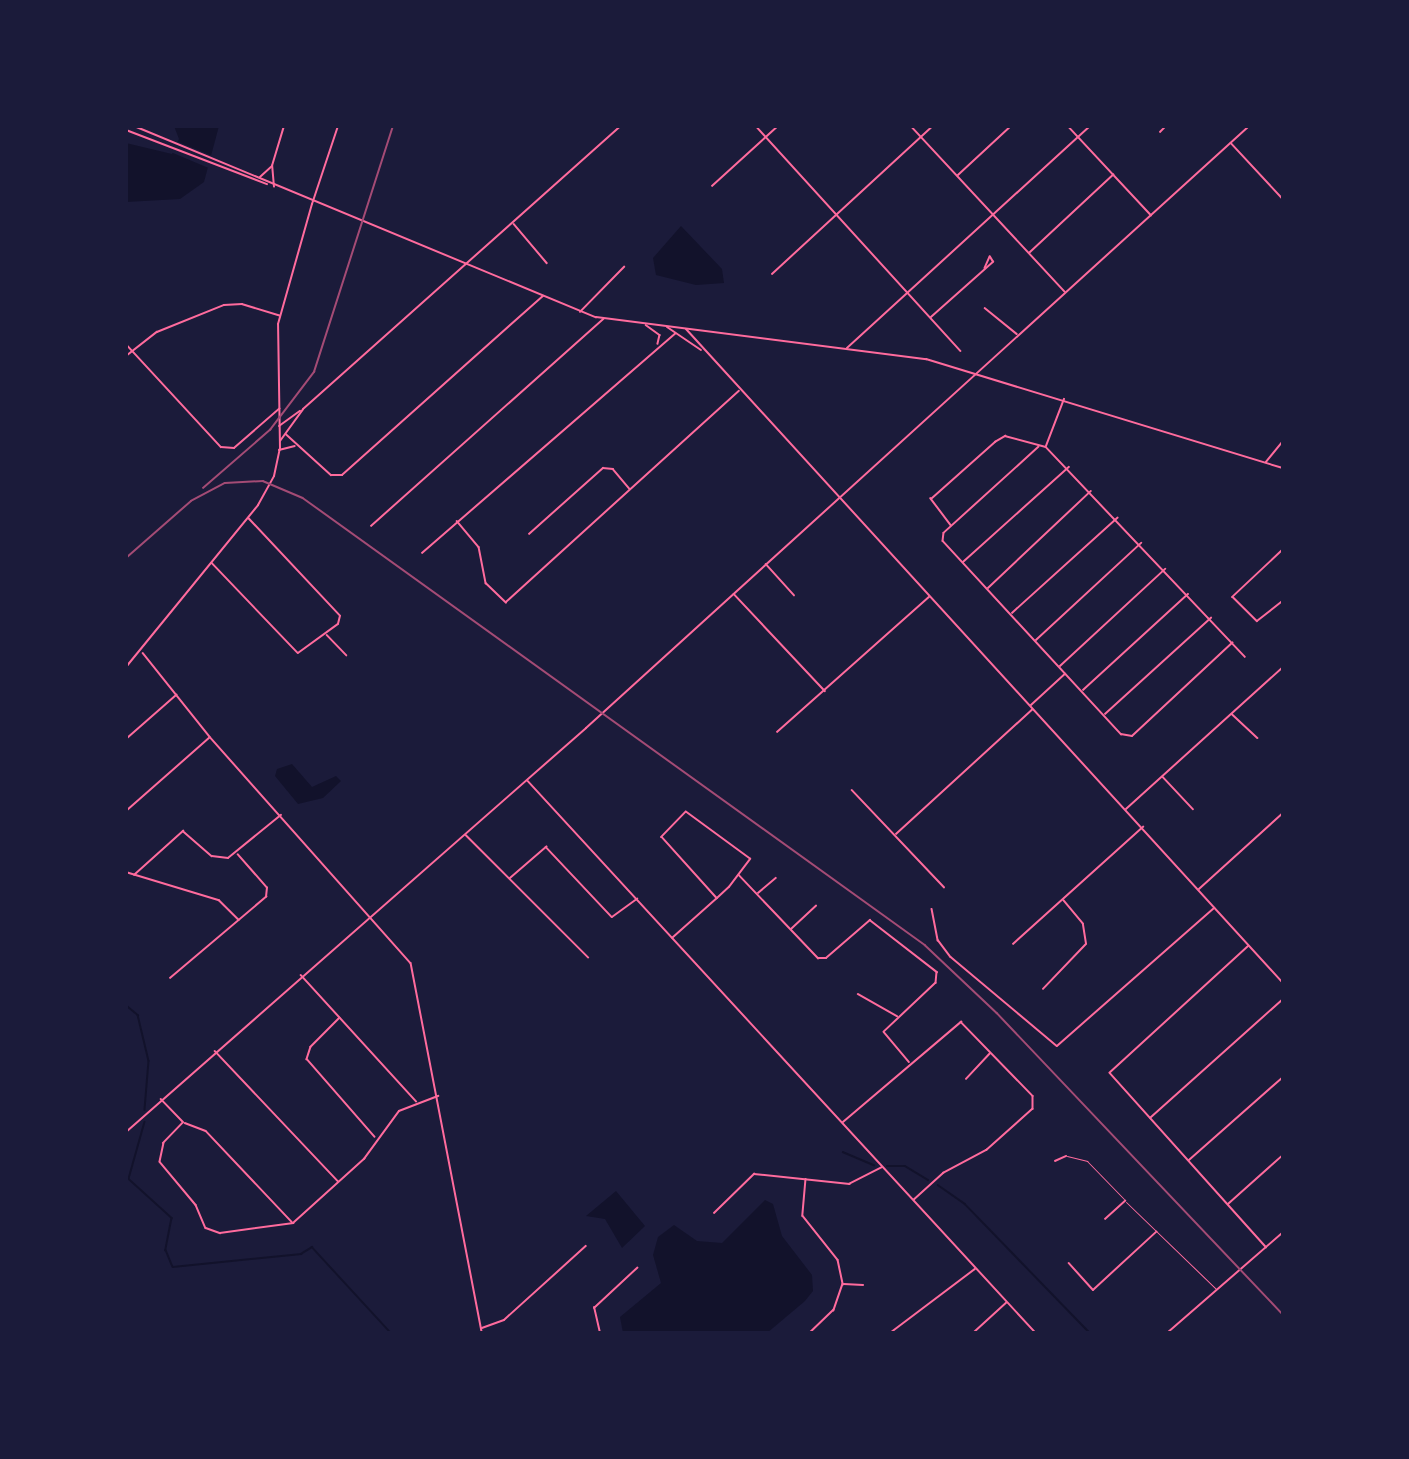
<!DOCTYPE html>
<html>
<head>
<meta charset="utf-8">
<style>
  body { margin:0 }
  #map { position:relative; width:1409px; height:1459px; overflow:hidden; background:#1b1b3a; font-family:"DM Sans",sans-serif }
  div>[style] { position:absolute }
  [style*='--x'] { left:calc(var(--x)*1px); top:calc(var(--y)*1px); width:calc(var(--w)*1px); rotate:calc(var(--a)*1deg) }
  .water>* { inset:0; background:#12122b }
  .pier>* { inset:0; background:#1b1b3a }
  .stream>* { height:1.5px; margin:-0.75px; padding:0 0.75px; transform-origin:0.75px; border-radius:0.75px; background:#12122b }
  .service>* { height:1px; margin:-0.5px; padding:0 0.5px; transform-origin:0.5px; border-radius:0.5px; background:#ff6b9d }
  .minor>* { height:1.5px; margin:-0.75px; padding:0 0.75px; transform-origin:0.75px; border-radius:0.75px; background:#ff6b9d }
  .tertiary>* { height:2px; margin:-1px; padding:0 1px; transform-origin:1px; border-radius:1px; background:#ff6b9d }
  .secondary>* { height:2px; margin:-1px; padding:0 1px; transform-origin:1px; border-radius:1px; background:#ff6b9d }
  .rail>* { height:1.5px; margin:-0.75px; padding:0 0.75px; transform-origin:0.75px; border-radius:0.75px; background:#a44b75 }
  span { translate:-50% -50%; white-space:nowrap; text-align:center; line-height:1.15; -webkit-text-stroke:4.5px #1b1b3a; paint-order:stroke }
  .frame { position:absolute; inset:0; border:128px solid #1b1b3a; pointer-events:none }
</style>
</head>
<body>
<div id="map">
  <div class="water">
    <div style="clip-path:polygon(174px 126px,219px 126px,204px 182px,180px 199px,126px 202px,126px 143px,172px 154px,179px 139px)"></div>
    <div style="clip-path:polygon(681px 226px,722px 269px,724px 283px,696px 285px,656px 275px,653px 258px)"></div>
    <div style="clip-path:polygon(292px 764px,312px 787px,336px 776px,341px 781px,323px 798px,298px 804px,275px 776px,277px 769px)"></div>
    <div style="clip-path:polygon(616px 1191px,645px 1226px,622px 1248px,605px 1219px,586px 1216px)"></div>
    <div style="clip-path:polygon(765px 1200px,773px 1204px,782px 1236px,812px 1275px,813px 1291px,805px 1301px,767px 1333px,623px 1333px,620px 1317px,661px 1283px,653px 1255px,658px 1237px,674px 1225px,697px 1241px,722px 1243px)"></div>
  </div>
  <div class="pier">
    <div style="clip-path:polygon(176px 141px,215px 157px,211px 169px,161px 148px,172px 151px)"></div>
  </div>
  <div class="stream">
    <div style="--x:126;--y:1005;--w:16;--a:40"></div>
    <div style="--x:138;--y:1015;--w:47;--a:76.6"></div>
    <div style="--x:149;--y:1061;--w:49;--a:94.7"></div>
    <div style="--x:145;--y:1122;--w:59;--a:105.7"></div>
    <div style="--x:129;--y:1179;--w:58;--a:42.2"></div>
    <div style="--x:172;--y:1218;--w:33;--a:101"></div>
    <div style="--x:166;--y:1250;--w:18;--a:68"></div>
    <div style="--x:173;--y:1267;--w:129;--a:-5.8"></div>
    <div style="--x:301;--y:1254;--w:13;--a:-32"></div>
    <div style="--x:312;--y:1247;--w:117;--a:47.4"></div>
    <div style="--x:843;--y:1152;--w:34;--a:23"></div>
    <div style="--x:887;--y:1166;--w:18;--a:0"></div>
    <div style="--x:905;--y:1166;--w:27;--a:31"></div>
    <div style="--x:938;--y:1185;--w:33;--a:35"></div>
    <div style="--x:965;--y:1204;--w:180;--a:45.9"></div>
  </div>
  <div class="service">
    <div style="--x:1067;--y:1156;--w:21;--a:14"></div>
    <div style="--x:1087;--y:1161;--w:53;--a:45.8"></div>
    <div style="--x:1126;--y:1202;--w:125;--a:44"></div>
  </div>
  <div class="minor">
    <div style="--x:756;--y:126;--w:304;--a:47.7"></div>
    <div style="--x:911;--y:126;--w:226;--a:47.1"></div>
    <div style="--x:1068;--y:126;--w:122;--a:47"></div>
    <div style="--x:1160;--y:132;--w:8;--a:-45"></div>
    <div style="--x:1231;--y:143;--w:76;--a:47.1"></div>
    <div style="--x:958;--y:175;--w:72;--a:-42.8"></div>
    <div style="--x:260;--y:177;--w:15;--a:-42"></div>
    <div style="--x:712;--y:186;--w:89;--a:-42.3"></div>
    <div style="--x:274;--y:187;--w:21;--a:-95"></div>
    <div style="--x:272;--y:166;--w:42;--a:-73.3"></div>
    <div style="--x:514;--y:224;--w:51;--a:49.8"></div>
    <div style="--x:1029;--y:253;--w:115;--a:-42.9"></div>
    <div style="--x:772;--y:274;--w:219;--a:-42.6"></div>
    <div style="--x:985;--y:308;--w:41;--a:39.1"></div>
    <div style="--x:580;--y:312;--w:63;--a:-45.6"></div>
    <div style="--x:931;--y:317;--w:83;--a:-41.6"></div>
    <div style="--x:993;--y:262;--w:6;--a:-121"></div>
    <div style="--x:990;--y:257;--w:12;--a:114"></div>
    <div style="--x:646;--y:325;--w:17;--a:36"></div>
    <div style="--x:660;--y:335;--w:9;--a:103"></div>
    <div style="--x:126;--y:344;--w:140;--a:47.3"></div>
    <div style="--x:221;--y:447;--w:13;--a:4"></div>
    <div style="--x:234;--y:448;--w:60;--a:-40.9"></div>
    <div style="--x:847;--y:348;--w:329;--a:-42.4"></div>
    <div style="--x:126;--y:356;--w:39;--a:-38"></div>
    <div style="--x:157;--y:332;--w:72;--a:-21.9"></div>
    <div style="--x:224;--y:305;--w:18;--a:-3"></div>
    <div style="--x:242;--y:304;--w:39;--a:17"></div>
    <div style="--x:286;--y:434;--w:61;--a:42.3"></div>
    <div style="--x:331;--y:475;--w:11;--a:0"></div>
    <div style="--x:342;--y:475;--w:269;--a:-41.7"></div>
    <div style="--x:1046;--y:446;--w:50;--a:-69"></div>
    <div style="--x:1039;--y:447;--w:128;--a:137.8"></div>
    <div style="--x:944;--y:533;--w:8;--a:97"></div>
    <div style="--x:943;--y:541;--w:263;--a:47.3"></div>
    <div style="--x:1121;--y:734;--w:11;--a:10"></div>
    <div style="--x:1132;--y:736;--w:137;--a:-42.9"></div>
    <div style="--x:279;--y:450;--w:16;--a:-14"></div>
    <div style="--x:1266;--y:462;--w:27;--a:-51"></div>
    <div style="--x:457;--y:521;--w:34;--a:50"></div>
    <div style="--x:479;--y:547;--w:37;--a:79"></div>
    <div style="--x:486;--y:583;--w:28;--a:44"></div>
    <div style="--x:506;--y:602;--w:314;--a:-42.2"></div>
    <div style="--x:371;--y:526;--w:311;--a:-41.7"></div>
    <div style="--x:951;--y:526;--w:34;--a:-127"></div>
    <div style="--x:931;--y:499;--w:86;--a:-41.7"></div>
    <div style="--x:995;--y:442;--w:12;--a:-31"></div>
    <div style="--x:1005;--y:436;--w:42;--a:15"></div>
    <div style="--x:1046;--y:447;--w:289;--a:46.5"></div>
    <div style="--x:529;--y:534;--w:99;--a:-41.7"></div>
    <div style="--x:603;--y:468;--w:10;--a:6"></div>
    <div style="--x:613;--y:469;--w:26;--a:50"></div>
    <div style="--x:1283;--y:550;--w:69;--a:136.8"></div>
    <div style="--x:1233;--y:597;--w:34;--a:45"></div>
    <div style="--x:1257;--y:621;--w:33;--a:-38"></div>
    <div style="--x:422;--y:553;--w:335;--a:-40.9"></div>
    <div style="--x:963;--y:562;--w:142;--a:-41.9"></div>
    <div style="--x:212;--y:563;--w:124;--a:46.3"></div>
    <div style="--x:298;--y:653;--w:49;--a:-35.9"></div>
    <div style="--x:338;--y:624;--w:8;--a:-76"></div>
    <div style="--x:340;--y:616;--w:133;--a:-133.2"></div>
    <div style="--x:766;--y:564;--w:42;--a:47.9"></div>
    <div style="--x:988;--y:588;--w:141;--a:-43.3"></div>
    <div style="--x:734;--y:594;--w:133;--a:46.8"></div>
    <div style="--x:1012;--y:613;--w:142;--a:-42.1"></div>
    <div style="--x:327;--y:635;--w:28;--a:46"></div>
    <div style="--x:1036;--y:640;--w:143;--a:-42.7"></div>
    <div style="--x:143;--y:653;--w:107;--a:51.4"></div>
    <div style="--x:210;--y:737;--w:302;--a:48.4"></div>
    <div style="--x:411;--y:963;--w:377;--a:79.1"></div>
    <div style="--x:1060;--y:666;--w:143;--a:-42.7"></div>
    <div style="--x:1083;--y:690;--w:142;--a:-42.4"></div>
    <div style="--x:1031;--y:705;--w:46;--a:-42.4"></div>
    <div style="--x:1105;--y:714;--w:143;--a:-42.2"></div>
    <div style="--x:1232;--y:714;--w:35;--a:43"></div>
    <div style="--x:777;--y:732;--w:203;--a:-41.6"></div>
    <div style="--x:126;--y:739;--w:67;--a:-41.3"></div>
    <div style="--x:1163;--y:777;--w:44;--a:46.8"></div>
    <div style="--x:528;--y:781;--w:750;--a:47.38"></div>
    <div style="--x:852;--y:790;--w:134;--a:46.5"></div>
    <div style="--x:1126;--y:809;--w:212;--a:-42.1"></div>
    <div style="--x:126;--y:811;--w:111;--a:-41.3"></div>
    <div style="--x:896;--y:834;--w:184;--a:-42.4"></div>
    <div style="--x:466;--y:835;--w:173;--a:45"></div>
    <div style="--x:126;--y:872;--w:97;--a:16.8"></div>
    <div style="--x:219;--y:900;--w:28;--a:45"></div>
    <div style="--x:134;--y:875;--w:66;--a:-41.9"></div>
    <div style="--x:183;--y:831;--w:38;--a:41"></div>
    <div style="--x:212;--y:856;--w:16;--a:7"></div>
    <div style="--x:228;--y:858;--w:68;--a:-39.1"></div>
    <div style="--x:739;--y:875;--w:115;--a:46.4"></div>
    <div style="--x:818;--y:958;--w:8;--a:0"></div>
    <div style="--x:826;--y:958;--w:58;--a:-40.8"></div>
    <div style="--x:870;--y:920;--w:85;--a:37.8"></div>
    <div style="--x:937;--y:972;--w:11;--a:95"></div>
    <div style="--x:936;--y:983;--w:71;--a:136.7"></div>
    <div style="--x:884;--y:1032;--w:39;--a:50"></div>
    <div style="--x:510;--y:878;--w:48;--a:-40.7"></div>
    <div style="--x:546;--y:847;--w:96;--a:46.7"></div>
    <div style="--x:612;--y:917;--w:31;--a:-36"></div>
    <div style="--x:1199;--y:889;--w:113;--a:-42.1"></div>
    <div style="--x:758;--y:893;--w:23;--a:-40"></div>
    <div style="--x:932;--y:909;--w:32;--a:79"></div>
    <div style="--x:938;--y:940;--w:21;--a:53"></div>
    <div style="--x:951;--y:957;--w:138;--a:40"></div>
    <div style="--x:1057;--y:1046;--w:209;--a:-41.3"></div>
    <div style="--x:791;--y:929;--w:34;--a:-43"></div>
    <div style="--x:672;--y:938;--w:60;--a:-41.6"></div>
    <div style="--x:717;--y:898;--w:16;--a:-43"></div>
    <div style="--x:729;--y:887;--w:35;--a:-53"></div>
    <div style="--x:750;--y:859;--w:79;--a:-143.7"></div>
    <div style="--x:686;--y:812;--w:35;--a:134"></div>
    <div style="--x:662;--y:837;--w:82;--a:48"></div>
    <div style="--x:1013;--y:944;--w:175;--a:-42"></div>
    <div style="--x:1249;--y:946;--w:188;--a:137.6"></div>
    <div style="--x:1110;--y:1073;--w:234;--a:48.1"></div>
    <div style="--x:301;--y:975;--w:171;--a:47.6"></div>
    <div style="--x:170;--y:978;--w:126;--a:-40.2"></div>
    <div style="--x:266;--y:897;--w:9;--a:-84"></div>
    <div style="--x:267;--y:888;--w:44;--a:-131.3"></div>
    <div style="--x:1043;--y:989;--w:62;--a:-46.3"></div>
    <div style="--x:1086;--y:944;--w:20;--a:-99"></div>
    <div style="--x:1083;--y:924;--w:30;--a:-130"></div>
    <div style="--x:858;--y:994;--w:45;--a:29.4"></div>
    <div style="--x:340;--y:1018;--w:41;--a:135"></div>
    <div style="--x:311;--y:1047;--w:13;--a:108"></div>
    <div style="--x:307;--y:1059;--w:103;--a:48.9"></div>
    <div style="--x:215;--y:1051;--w:179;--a:46.6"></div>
    <div style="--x:966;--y:1079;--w:35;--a:-47"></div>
    <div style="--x:161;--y:1099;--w:32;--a:46"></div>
    <div style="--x:1150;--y:1118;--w:178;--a:-41.8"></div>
    <div style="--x:843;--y:1122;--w:155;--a:-40.3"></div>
    <div style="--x:961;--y:1022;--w:103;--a:45.8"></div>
    <div style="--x:1033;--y:1096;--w:13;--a:90"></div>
    <div style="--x:1033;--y:1109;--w:62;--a:138.3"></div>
    <div style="--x:987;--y:1150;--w:49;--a:151.9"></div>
    <div style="--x:944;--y:1173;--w:40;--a:138"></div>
    <div style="--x:183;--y:1123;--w:28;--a:134"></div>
    <div style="--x:164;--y:1143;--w:19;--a:102"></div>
    <div style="--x:160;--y:1162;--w:56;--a:50.1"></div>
    <div style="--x:196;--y:1205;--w:25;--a:67"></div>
    <div style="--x:206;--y:1228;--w:15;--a:20"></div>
    <div style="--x:220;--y:1233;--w:74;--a:-7.8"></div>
    <div style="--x:293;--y:1223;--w:96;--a:-42"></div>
    <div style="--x:364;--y:1159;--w:59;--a:-53.9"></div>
    <div style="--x:399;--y:1111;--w:42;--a:-21"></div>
    <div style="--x:185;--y:1123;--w:22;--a:21"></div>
    <div style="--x:206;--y:1131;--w:125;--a:46.6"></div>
    <div style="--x:1189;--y:1160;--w:125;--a:-41.4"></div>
    <div style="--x:1055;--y:1161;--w:12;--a:-24"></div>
    <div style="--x:806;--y:1179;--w:37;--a:95"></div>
    <div style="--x:803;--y:1216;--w:56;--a:51.5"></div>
    <div style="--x:838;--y:1260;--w:25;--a:78"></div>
    <div style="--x:843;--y:1284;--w:28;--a:109"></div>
    <div style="--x:834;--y:1310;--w:33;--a:136"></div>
    <div style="--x:1228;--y:1204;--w:74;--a:-41.7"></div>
    <div style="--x:714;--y:1213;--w:56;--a:-44.3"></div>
    <div style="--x:754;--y:1174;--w:96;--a:6"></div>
    <div style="--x:849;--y:1184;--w:37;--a:-27"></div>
    <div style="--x:1105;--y:1219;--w:27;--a:-42"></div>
    <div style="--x:1069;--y:1263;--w:36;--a:48"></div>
    <div style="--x:1093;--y:1290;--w:86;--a:-42.6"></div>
    <div style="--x:844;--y:1284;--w:19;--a:3"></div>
    <div style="--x:482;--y:1328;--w:23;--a:-20"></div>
    <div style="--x:504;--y:1320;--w:110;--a:-42.1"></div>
    <div style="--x:600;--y:1333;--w:26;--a:-103"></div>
    <div style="--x:594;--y:1308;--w:59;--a:-42.9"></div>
    <div style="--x:890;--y:1333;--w:106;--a:-37"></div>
    <div style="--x:973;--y:1333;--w:45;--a:-42.3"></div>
  </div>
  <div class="tertiary">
    <div style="--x:312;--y:204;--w:82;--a:-71.6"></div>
    <div style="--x:667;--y:327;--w:41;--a:34.1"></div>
    <div style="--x:686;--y:329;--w:886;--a:47.61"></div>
    <div style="--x:279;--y:426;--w:26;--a:-36"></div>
    <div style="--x:280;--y:441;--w:39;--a:-54"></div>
    <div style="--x:303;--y:409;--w:426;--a:-41.7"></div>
    <div style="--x:126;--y:1132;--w:612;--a:-41.29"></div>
    <div style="--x:586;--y:728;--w:896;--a:-42.24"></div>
  </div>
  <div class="secondary">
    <div style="--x:134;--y:126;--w:500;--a:22.5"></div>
    <div style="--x:596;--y:317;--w:333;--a:7.3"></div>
    <div style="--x:926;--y:359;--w:373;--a:17"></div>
    <div style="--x:126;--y:130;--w:151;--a:21"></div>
    <div style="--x:126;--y:667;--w:209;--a:-50.8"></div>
    <div style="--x:258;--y:505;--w:33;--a:-61"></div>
    <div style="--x:274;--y:476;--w:29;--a:-78"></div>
    <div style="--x:280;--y:448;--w:124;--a:-90.9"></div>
    <div style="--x:278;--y:324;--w:125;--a:-74.2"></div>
    <div style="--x:1167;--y:1333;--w:154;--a:-41"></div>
  </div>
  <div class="rail">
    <div style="--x:203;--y:488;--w:89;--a:-40.9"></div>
    <div style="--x:270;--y:430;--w:73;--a:-52.8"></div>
    <div style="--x:314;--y:372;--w:258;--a:-72.2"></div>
    <div style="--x:126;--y:558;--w:86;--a:-41.2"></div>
    <div style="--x:191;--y:501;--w:38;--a:-28"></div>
    <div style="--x:225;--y:483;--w:38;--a:-3"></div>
    <div style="--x:263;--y:481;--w:43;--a:23"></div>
    <div style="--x:303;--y:498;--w:766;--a:35.7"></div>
    <div style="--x:925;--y:945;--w:99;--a:43.4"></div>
    <div style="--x:997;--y:1013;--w:415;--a:46.5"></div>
  </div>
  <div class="frame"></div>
</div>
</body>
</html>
